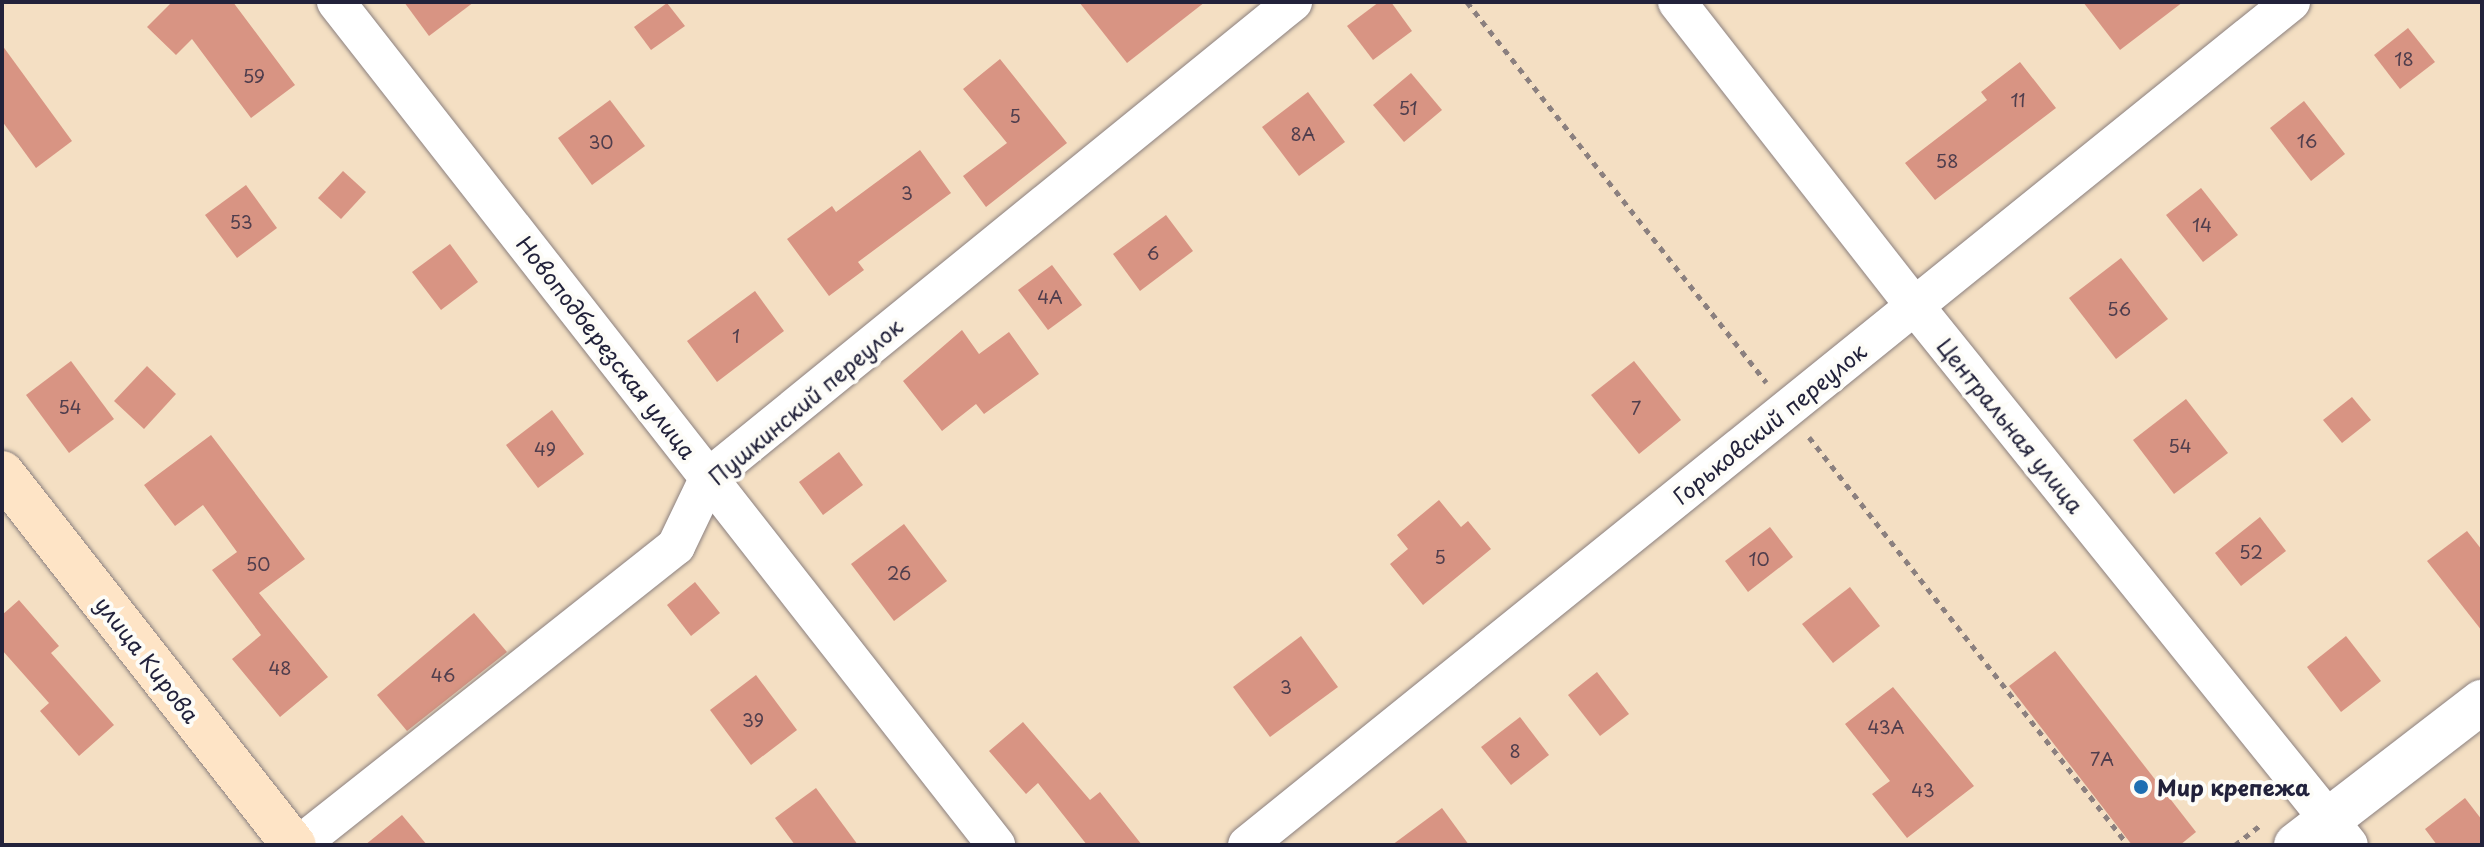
<!DOCTYPE html>
<html>
<head>
<meta charset="utf-8">
<style>
  body { margin:0 }
  #map { position:relative; width:2484px; height:847px; overflow:hidden; background:#f4dfc3; font-family:"Playpen Sans",sans-serif }
  div>[style] { position:absolute }
  [style*='--x'] { left:calc(var(--x)*1px); top:calc(var(--y)*1px); width:calc(var(--w)*1px); rotate:calc(var(--a)*1deg) }
  .building>* { inset:0; background:#d89483 }
  .path>* { height:5px; margin-top:-2.5px; transform-origin:0; background:repeating-linear-gradient(90deg,#8b807f 0 6px,transparent 0 12px) }
  .roads { filter:drop-shadow(0 0 2px #8b807f) drop-shadow(0 0 2px #8b807f) }
  .minor>* { height:38px; margin:-19px; padding:0 19px; transform-origin:19px; border-radius:19px; background:#fff }
  .tertiary>* { height:44px; margin:-22px; padding:0 22px; transform-origin:22px; border-radius:22px; background:#fff }
  .secondary>* { height:44px; margin:-22px; padding:0 22px; transform-origin:22px; border-radius:22px; background:#fee4c6 }
  .dots>* { width:22px; height:22px; translate:-50% -50%; box-sizing:border-box; border:4px solid #fdfcf7; border-radius:50% }
  span { translate:-50% -50%; white-space:nowrap; text-align:center; line-height:1.15; -webkit-text-stroke:8px #fdfcf7; paint-order:stroke }
  .number-label { font-size:18px; color:#503e4d }
  .number-label span { -webkit-text-stroke-width:0 }
  .street-label { font-size:22px; color:#22223b }
  .poi-label { font-size:22px; color:#22223b; font-weight:700 }
  .left { translate:0 -50%; text-align:left }
  .frame { position:absolute; inset:0; border:4px solid #22223b; pointer-events:none }
</style>
</head>
<body>
<div id="map">
  <div class="building">
    <div style="clip-path:polygon(172px 2px,233px 2px,295px 85px,251px 118px,192px 39px,176px 55px,147px 27px)"></div>
    <div style="clip-path:polygon(404px 2px,474px 2px,429px 36px)"></div>
    <div style="clip-path:polygon(1079px 2px,1205px 2px,1127px 63px)"></div>
    <div style="clip-path:polygon(1379px 2px,1391px 2px,1412px 31px,1373px 60px,1347px 26px)"></div>
    <div style="clip-path:polygon(2083px 2px,2183px 2px,2120px 50px)"></div>
    <div style="clip-path:polygon(667px 3px,685px 26px,651px 50px,634px 27px)"></div>
    <div style="clip-path:polygon(2408px 28px,2435px 62px,2400px 89px,2374px 55px)"></div>
    <div style="clip-path:polygon(2px 45px,72px 141px,36px 168px,2px 121px)"></div>
    <div style="clip-path:polygon(1000px 59px,1067px 143px,986px 207px,963px 176px,1007px 143px,963px 89px)"></div>
    <div style="clip-path:polygon(2020px 62px,2056px 108px,1935px 200px,1905px 163px,1987px 100px,1981px 92px)"></div>
    <div style="clip-path:polygon(1411px 73px,1442px 110px,1404px 142px,1373px 105px)"></div>
    <div style="clip-path:polygon(1308px 92px,1345px 142px,1299px 176px,1262px 127px)"></div>
    <div style="clip-path:polygon(610px 100px,645px 146px,592px 185px,558px 138px)"></div>
    <div style="clip-path:polygon(2304px 101px,2345px 154px,2311px 181px,2270px 128px)"></div>
    <div style="clip-path:polygon(920px 150px,951px 193px,858px 262px,864px 270px,829px 296px,787px 239px,832px 206px,836px 212px)"></div>
    <div style="clip-path:polygon(343px 171px,366px 192px,341px 219px,318px 198px)"></div>
    <div style="clip-path:polygon(246px 185px,277px 228px,237px 258px,205px 215px)"></div>
    <div style="clip-path:polygon(2201px 188px,2238px 235px,2203px 262px,2166px 215px)"></div>
    <div style="clip-path:polygon(1166px 215px,1193px 251px,1140px 291px,1113px 254px)"></div>
    <div style="clip-path:polygon(450px 244px,478px 282px,441px 310px,412px 272px)"></div>
    <div style="clip-path:polygon(2121px 258px,2168px 319px,2116px 359px,2069px 298px)"></div>
    <div style="clip-path:polygon(1052px 265px,1082px 305px,1048px 330px,1018px 290px)"></div>
    <div style="clip-path:polygon(755px 291px,784px 331px,717px 382px,687px 341px)"></div>
    <div style="clip-path:polygon(962px 330px,979px 354px,1009px 332px,1039px 374px,984px 414px,976px 404px,942px 431px,903px 381px)"></div>
    <div style="clip-path:polygon(71px 361px,114px 419px,69px 453px,26px 395px)"></div>
    <div style="clip-path:polygon(1634px 361px,1681px 420px,1639px 454px,1591px 395px)"></div>
    <div style="clip-path:polygon(147px 366px,176px 394px,144px 429px,114px 401px)"></div>
    <div style="clip-path:polygon(2352px 397px,2371px 420px,2342px 443px,2323px 420px)"></div>
    <div style="clip-path:polygon(2186px 399px,2228px 453px,2174px 494px,2133px 440px)"></div>
    <div style="clip-path:polygon(552px 410px,584px 454px,538px 488px,506px 445px)"></div>
    <div style="clip-path:polygon(211px 435px,305px 559px,259px 593px,328px 677px,280px 717px,232px 659px,261px 635px,212px 570px,237px 552px,203px 505px,175px 526px,144px 485px)"></div>
    <div style="clip-path:polygon(839px 452px,863px 485px,823px 515px,799px 482px)"></div>
    <div style="clip-path:polygon(1439px 500px,1461px 527px,1468px 521px,1491px 549px,1423px 605px,1390px 564px,1408px 549px,1397px 535px)"></div>
    <div style="clip-path:polygon(2260px 517px,2286px 551px,2241px 586px,2215px 553px)"></div>
    <div style="clip-path:polygon(904px 524px,947px 581px,894px 621px,851px 564px)"></div>
    <div style="clip-path:polygon(1770px 527px,1793px 557px,1748px 592px,1725px 561px)"></div>
    <div style="clip-path:polygon(2467px 531px,2482px 550px,2482px 631px,2427px 561px)"></div>
    <div style="clip-path:polygon(695px 582px,720px 613px,691px 636px,667px 605px)"></div>
    <div style="clip-path:polygon(1850px 587px,1880px 626px,1833px 663px,1802px 624px)"></div>
    <div style="clip-path:polygon(19px 600px,59px 646px,51px 653px,114px 725px,79px 756px,40px 711px,49px 703px,2px 650px,2px 615px)"></div>
    <div style="clip-path:polygon(474px 613px,507px 652px,407px 731px,377px 695px)"></div>
    <div style="clip-path:polygon(1301px 636px,1338px 687px,1270px 737px,1233px 687px)"></div>
    <div style="clip-path:polygon(2346px 636px,2381px 681px,2341px 712px,2307px 667px)"></div>
    <div style="clip-path:polygon(2055px 651px,2196px 832px,2180px 845px,2132px 845px,2009px 686px)"></div>
    <div style="clip-path:polygon(1597px 672px,1629px 714px,1600px 736px,1568px 695px)"></div>
    <div style="clip-path:polygon(756px 675px,797px 730px,751px 765px,710px 710px)"></div>
    <div style="clip-path:polygon(1893px 687px,1974px 786px,1907px 838px,1872px 794px,1890px 781px,1845px 724px)"></div>
    <div style="clip-path:polygon(1520px 717px,1549px 755px,1511px 785px,1481px 747px)"></div>
    <div style="clip-path:polygon(1023px 722px,1090px 800px,1100px 792px,1142px 845px,1087px 845px,1038px 783px,1026px 794px,989px 751px)"></div>
    <div style="clip-path:polygon(816px 788px,858px 845px,795px 845px,775px 818px)"></div>
    <div style="clip-path:polygon(2465px 798px,2482px 820px,2482px 845px,2437px 845px,2425px 829px)"></div>
    <div style="clip-path:polygon(1442px 808px,1469px 845px,1392px 845px)"></div>
    <div style="clip-path:polygon(402px 815px,427px 845px,365px 845px)"></div>
  </div>
  <div class="path">
    <div style="--x:1467;--y:2;--w:484;--a:51.8"></div>
    <div style="--x:1809;--y:437;--w:518;--a:51.98"></div>
    <div style="--x:2235;--y:845;--w:34;--a:-38"></div>
  </div>
  <div class="roads">
    <div class="minor">
      <div style="--x:336;--y:2;--w:1071;--a:51.94"></div>
      <div style="--x:1677;--y:2;--w:385;--a:52"></div>
      <div style="--x:1914;--y:305;--w:693;--a:51.15"></div>
      <div style="--x:299;--y:845;--w:481;--a:-38.4"></div>
      <div style="--x:676;--y:546;--w:76;--a:-64.4"></div>
      <div style="--x:709;--y:477;--w:753;--a:-39.12"></div>
      <div style="--x:1247;--y:845;--w:1342;--a:-38.92"></div>
    </div>
    <div class="tertiary">
      <div style="--x:2296;--y:845;--w:235;--a:-37.6"></div>
    </div>
    <div class="secondary">
      <div style="--x:2;--y:473;--w:473;--a:51.9"></div>
    </div>
  </div>
  <div class="dots">
    <div style="left:2141px;top:787px;background:#1f6fb2"></div>
  </div>
  <div class="number-label">
    <span style="left:2404px;top:59px">18</span>
    <span style="left:254px;top:76px">59</span>
    <span style="left:2018px;top:100px">11</span>
    <span style="left:1408px;top:108px">51</span>
    <span style="left:1015px;top:116px">5</span>
    <span style="left:1303px;top:134px">8А</span>
    <span style="left:2307px;top:141px">16</span>
    <span style="left:601px;top:142px">30</span>
    <span style="left:1947px;top:161px">58</span>
    <span style="left:907px;top:193px">3</span>
    <span style="left:241px;top:222px">53</span>
    <span style="left:2202px;top:225px">14</span>
    <span style="left:1153px;top:253px">6</span>
    <span style="left:1050px;top:297px">4А</span>
    <span style="left:2119px;top:309px">56</span>
    <span style="left:736px;top:336px">1</span>
    <span style="left:70px;top:407px">54</span>
    <span style="left:1636px;top:408px">7</span>
    <span style="left:2180px;top:446px">54</span>
    <span style="left:545px;top:449px">49</span>
    <span style="left:2251px;top:552px">52</span>
    <span style="left:1440px;top:557px">5</span>
    <span style="left:1759px;top:559px">10</span>
    <span style="left:258px;top:564px">50</span>
    <span style="left:899px;top:573px">26</span>
    <span style="left:280px;top:668px">48</span>
    <span style="left:443px;top:675px">46</span>
    <span style="left:1286px;top:687px">3</span>
    <span style="left:753px;top:720px">39</span>
    <span style="left:1886px;top:727px">43А</span>
    <span style="left:1515px;top:751px">8</span>
    <span style="left:2102px;top:759px">7А</span>
    <span style="left:1923px;top:790px">43</span>
  </div>
  <div class="street-label">
    <span style="left:607px;top:347px;rotate:52deg">Новоподберезская улица</span>
    <span style="left:805px;top:401px;rotate:-40deg">Пушкинский переулок</span>
    <span style="left:1769px;top:423px;rotate:-39deg">Горьковский переулок</span>
    <span style="left:2011px;top:425px;rotate:51deg">Центральная улица</span>
    <span style="left:148px;top:659px;rotate:52deg">улица Кирова</span>
  </div>
  <div class="poi-label">
    <span class="left" style="left:2157px;top:787px">Мир крепежа</span>
  </div>
  <div class="frame"></div>
</div>
</body>
</html>
